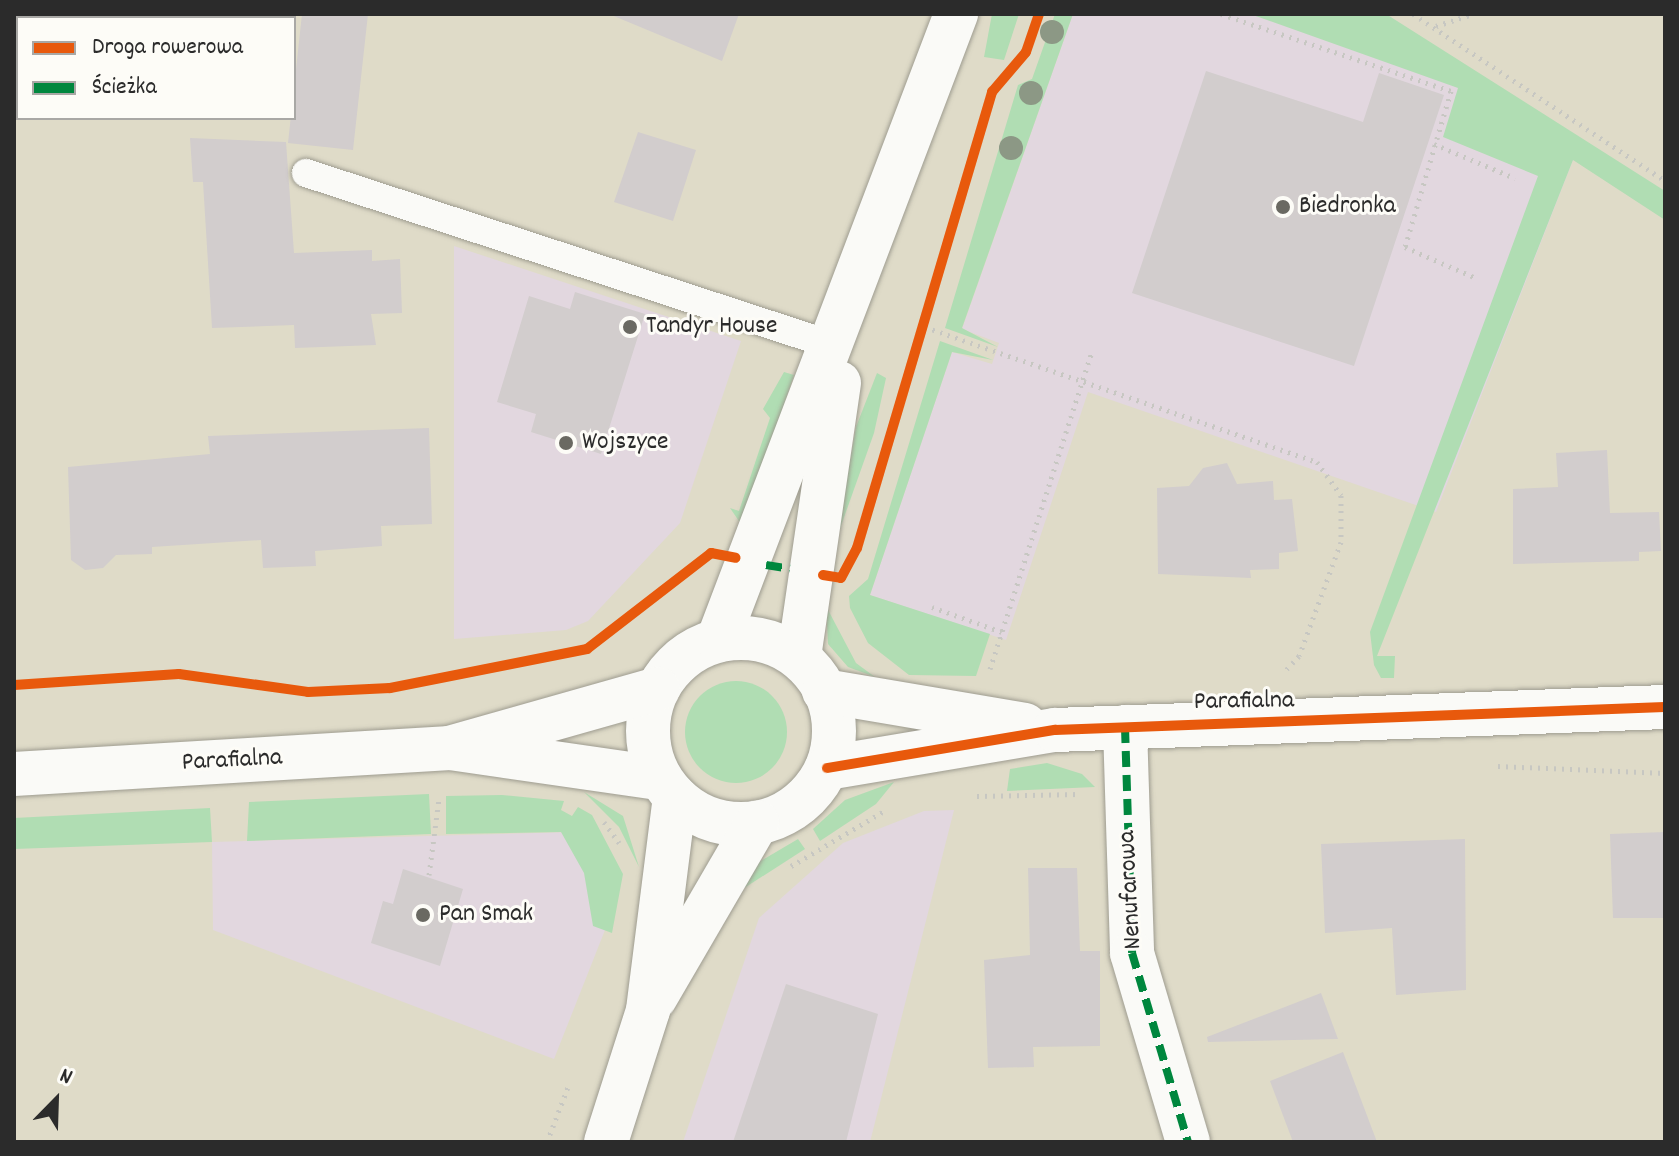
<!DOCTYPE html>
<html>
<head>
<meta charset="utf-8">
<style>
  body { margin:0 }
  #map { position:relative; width:1679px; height:1156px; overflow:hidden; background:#dfdbc8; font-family:Dekko,sans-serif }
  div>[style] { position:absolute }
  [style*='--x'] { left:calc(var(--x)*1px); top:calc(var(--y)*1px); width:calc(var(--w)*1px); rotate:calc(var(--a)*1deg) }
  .built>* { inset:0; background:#e2d7df }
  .green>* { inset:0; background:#b0ddb3 }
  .round { border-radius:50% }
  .building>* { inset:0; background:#d2cdcd }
  .path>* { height:5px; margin-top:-2.5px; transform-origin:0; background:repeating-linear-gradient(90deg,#c7c7c2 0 2px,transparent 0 8px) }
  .roads { filter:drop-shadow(0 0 2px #9e9c90) drop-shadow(0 0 2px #9e9c90) }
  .service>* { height:28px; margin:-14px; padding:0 14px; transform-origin:14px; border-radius:14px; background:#fafaf7 }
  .minor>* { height:44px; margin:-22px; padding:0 22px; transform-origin:22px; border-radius:22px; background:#fafaf7 }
  .tertiary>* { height:44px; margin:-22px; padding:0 22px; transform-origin:22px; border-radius:22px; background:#fafaf7 }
  .tertiary>.ring { margin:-22px; padding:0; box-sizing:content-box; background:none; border:44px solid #fafaf7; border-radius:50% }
  .quiet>* { height:8px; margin-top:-4px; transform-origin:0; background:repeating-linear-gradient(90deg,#00873e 0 16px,transparent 0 24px) }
  .cycleway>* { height:10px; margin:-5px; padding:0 5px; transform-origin:5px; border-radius:5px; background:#e8590c }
  .trees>* { width:24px; height:24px; margin:-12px; border-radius:50%; background:#8c9885 }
  .dots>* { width:22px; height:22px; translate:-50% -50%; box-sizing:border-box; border:4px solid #fdfcf7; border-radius:50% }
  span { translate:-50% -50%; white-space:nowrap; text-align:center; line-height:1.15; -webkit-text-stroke:6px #fdfcf7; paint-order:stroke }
  .poi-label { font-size:26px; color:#2b2b2b }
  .left { translate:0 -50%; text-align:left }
  .street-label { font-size:26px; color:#2b2b2b }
  .frame { position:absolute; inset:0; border:16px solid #2b2b2b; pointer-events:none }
  .legend { position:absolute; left:16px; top:16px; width:280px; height:104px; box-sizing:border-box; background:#fdfcf7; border:2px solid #a9a8a5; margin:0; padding:10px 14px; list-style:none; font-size:24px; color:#2b2b2b }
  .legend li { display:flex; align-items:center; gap:16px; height:40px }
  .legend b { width:40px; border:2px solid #a9a8a5 }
  .north { position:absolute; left:16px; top:1060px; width:80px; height:80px; -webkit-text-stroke:6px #fdfcf7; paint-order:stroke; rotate:23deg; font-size:22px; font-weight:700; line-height:32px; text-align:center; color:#2b2b2b }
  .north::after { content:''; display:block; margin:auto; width:28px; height:36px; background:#2b2b2b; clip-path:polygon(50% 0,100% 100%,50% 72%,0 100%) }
</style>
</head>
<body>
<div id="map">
  <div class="built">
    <div style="clip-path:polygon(1073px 14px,1347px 14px,1573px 160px,1436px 512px,1088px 392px,1006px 640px,870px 595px,952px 352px,992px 364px,999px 343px,962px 329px)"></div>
    <div style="clip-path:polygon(454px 246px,741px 341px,680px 523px,588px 621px,566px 630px,454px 639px)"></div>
    <div style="clip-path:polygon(954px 810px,870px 1142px,683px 1142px,759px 918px,843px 843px,924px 811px)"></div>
    <div style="clip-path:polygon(573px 832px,605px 930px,554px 1059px,213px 930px,212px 842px)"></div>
  </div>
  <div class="green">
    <div style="clip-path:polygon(992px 14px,1019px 14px,1004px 60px,984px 57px)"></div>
    <div style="clip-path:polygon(1055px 14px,1073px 14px,962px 328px,998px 347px,945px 328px,1018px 85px,1032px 79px)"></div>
    <div style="clip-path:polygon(1250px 14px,1386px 14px,1665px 191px,1665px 220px,1573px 160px,1377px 656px,1395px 656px,1394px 678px,1381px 678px,1374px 665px,1370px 632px,1538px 176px,1443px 137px,1458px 88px)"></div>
    <div style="clip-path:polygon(940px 341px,993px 360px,952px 352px,870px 595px,990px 634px,976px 676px,909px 675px,868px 643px,850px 608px,849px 596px,868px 579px)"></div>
    <div style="clip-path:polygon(784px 372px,794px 375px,743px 527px,730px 508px,739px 511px,770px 418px,763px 409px)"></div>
    <div style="clip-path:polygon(877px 373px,886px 378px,874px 433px,836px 540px,856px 427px)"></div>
    <div style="clip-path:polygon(826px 606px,856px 663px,875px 677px,848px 667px,828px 644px)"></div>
    <div class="round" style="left:685px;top:681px;width:102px;height:102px"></div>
    <div style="clip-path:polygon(1047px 763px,1082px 774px,1095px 787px,1007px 791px,1010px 769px)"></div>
    <div style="clip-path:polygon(894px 782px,876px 804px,820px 841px,813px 829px,845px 800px)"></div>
    <div style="clip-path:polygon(584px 792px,623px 816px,639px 867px,619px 827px)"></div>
    <div style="clip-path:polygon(429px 794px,431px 834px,247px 841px,249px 802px)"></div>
    <div style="clip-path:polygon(502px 795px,564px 801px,561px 810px,572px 816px,578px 807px,592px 815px,623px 874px,612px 933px,593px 926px,584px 873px,561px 832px,446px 834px,446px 796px)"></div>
    <div style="clip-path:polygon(210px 808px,212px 842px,14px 849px,14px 818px)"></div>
    <div style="clip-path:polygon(798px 839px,805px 849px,735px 894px,754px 865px)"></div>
  </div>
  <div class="building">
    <div style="clip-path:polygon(302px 14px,368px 14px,353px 150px,288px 143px)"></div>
    <div style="clip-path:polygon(609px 14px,739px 14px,722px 61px)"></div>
    <div style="clip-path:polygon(1206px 71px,1363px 122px,1379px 73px,1444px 95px,1354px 366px,1132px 293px)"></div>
    <div style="clip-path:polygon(638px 132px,696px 150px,673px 221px,614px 202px)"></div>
    <div style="clip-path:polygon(190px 138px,286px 142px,294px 253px,372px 250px,372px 261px,400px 259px,402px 313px,371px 314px,376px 345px,295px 348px,294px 325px,212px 328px,203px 182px,193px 182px)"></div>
    <div style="clip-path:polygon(575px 292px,645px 314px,601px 454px,531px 432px,536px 414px,497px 402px,529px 296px,570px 309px)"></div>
    <div style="clip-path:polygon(429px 428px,432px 524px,381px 526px,382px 546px,315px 551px,316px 566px,263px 568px,261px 540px,152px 547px,152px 554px,116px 555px,103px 568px,85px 570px,71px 560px,68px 467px,210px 454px,208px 436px)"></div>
    <div style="clip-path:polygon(1607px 450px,1610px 513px,1659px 512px,1661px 551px,1639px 552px,1639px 561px,1513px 564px,1513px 489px,1558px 487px,1556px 453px)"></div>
    <div style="clip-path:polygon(1227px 463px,1237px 484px,1273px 481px,1274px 500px,1292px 499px,1298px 551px,1279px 553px,1279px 569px,1250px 570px,1251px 578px,1158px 574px,1157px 488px,1189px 486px,1203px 468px)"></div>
    <div style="clip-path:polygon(1665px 832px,1665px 918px,1613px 918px,1610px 834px)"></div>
    <div style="clip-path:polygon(1465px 839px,1466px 990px,1396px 995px,1392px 928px,1325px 933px,1321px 844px)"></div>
    <div style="clip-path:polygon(1028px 868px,1077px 868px,1080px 951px,1100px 951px,1100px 1046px,1033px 1047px,1034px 1067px,988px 1068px,984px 960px,1030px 955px)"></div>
    <div style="clip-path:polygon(403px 869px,463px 889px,440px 966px,371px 943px,383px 901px,393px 904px)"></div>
    <div style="clip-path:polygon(786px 984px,878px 1014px,846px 1142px,733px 1142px)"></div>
    <div style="clip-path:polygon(1321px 993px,1338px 1039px,1208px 1042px,1207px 1037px)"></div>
    <div style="clip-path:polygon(1343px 1052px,1377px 1142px,1293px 1142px,1270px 1081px)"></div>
  </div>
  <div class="path">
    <div style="--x:1221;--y:14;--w:243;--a:18.5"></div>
    <div style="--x:1451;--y:91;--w:163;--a:106.4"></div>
    <div style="--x:1405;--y:247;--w:77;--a:23.6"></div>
    <div style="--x:1413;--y:14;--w:302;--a:33.5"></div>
    <div style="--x:1436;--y:26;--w:40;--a:-18"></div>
    <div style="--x:1434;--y:144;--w:88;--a:22.8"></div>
    <div style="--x:925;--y:327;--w:415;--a:19"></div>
    <div style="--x:1317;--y:462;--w:41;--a:54"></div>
    <div style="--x:1341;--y:495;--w:47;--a:90"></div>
    <div style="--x:1341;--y:542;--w:121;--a:110.2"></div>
    <div style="--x:1299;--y:656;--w:22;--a:133"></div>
    <div style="--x:932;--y:607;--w:74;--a:19.7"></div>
    <div style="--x:990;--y:669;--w:333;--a:-72.2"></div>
    <div style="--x:1498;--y:766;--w:167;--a:2.4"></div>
    <div style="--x:977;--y:796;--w:102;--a:-1.1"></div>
    <div style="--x:604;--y:822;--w:26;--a:54"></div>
    <div style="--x:791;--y:866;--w:110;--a:-30.5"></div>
    <div style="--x:429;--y:875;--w:77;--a:-82.5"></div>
    <div style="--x:547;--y:1142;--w:59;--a:-69.1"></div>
  </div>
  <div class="roads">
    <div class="service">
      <div style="--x:14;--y:19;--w:4;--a:0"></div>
      <div style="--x:306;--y:173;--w:557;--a:18.11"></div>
    </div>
    <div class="minor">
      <div style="--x:1125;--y:727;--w:226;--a:88.2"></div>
      <div style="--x:1132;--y:953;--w:197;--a:73.5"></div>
    </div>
    <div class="tertiary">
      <div class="ring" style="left:648px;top:638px;width:142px;height:142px"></div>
      <div style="--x:718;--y:640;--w:670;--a:-69.18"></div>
      <div style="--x:799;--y:657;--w:277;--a:-81.7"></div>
      <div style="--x:824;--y:691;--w:204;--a:9.6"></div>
      <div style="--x:453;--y:747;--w:213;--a:-15.8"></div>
      <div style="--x:827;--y:768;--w:231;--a:-9.5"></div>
      <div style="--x:1055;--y:730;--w:610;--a:-2.16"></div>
      <div style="--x:14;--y:774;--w:437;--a:-3.4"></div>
      <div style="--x:450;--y:748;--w:210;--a:8.2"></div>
      <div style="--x:655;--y:998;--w:203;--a:-59.8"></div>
      <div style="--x:606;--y:1142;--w:139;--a:-72.3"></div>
      <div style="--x:648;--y:1010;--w:215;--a:-82.8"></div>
    </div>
  </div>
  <div class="quiet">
    <div style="--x:766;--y:565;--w:24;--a:9"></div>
    <div style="--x:1125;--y:727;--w:226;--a:88.2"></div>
    <div style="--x:1132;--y:953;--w:197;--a:73.5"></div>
  </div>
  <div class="cycleway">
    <div style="--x:823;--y:575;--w:18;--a:9"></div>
    <div style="--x:841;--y:578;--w:34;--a:-62"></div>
    <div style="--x:857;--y:548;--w:476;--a:-73.5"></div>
    <div style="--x:992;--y:92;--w:52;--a:-49.6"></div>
    <div style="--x:1026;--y:52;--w:40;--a:-71.1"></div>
    <div style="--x:14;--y:685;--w:165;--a:-3.8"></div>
    <div style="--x:179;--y:674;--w:130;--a:7.9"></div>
    <div style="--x:308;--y:692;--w:82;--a:-2.8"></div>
    <div style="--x:390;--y:688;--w:201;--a:-11.2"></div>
    <div style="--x:587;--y:649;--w:157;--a:-37.7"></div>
    <div style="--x:711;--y:553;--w:25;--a:11"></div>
    <div style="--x:827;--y:768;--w:231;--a:-9.5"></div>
    <div style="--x:1055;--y:730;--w:610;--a:-2.16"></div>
  </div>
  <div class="trees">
    <div style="left:1052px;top:32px"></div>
    <div style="left:1031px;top:93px"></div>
    <div style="left:1011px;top:148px"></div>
  </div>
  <div class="dots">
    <div style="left:1283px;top:207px;background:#6a6962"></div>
    <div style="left:630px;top:327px;background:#6a6962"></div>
    <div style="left:566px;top:443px;background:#6a6962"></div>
    <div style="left:423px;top:915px;background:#6a6962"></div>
  </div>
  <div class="poi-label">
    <span class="left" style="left:1299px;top:207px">Biedronka</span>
    <span class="left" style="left:646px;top:327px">Tandyr House</span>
    <span class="left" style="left:582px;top:443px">Wojszyce</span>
    <span class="left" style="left:439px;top:915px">Pan Smak</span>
  </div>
  <div class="street-label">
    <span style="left:1244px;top:702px;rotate:-1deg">Parafialna</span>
    <span style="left:232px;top:761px;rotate:-3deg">Parafialna</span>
    <span style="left:1131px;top:890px;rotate:-93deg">Nenufarowa</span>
  </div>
  <div class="frame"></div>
  <ul class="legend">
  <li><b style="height:10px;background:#e8590c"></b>Droga rowerowa</li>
  <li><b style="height:10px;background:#00873e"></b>Ścieżka</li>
  </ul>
  <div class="north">N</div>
</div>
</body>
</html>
